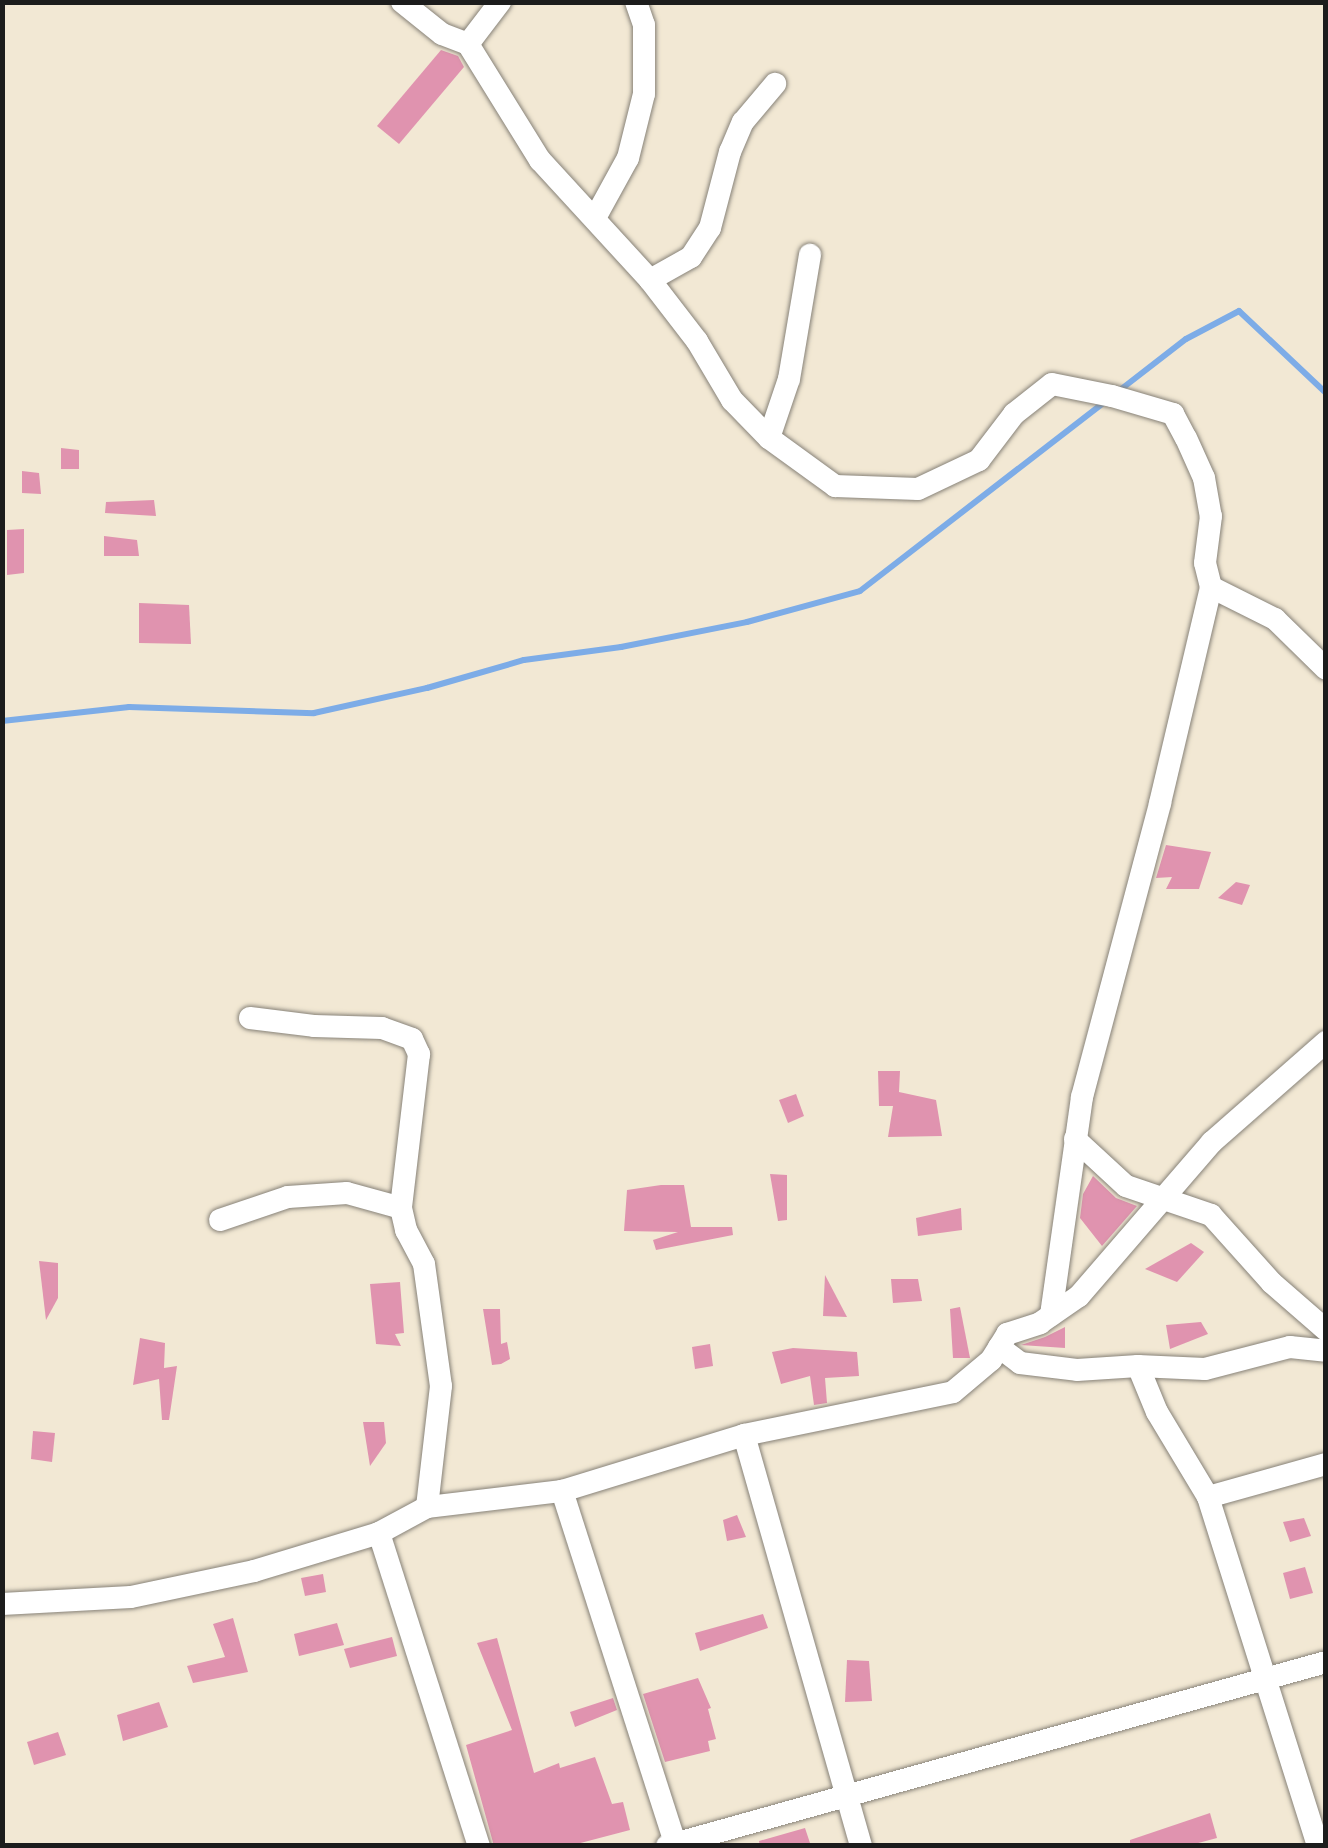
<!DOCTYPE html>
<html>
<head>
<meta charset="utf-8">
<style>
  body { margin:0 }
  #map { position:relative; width:1328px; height:1848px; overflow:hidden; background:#f2e8d4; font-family:"Patrick Hand",sans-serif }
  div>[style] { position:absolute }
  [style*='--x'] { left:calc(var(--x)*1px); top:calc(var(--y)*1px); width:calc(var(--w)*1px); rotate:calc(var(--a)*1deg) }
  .stream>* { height:6px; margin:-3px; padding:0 3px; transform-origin:3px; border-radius:3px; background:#7dace7 }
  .building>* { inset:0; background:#e093af }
  .roads { filter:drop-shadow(0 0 2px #878278) drop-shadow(0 0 2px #878278) }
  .street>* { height:22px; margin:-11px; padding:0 11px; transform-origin:11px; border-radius:11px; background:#fff }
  span { translate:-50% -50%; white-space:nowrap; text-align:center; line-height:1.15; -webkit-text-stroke:8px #f6f6f2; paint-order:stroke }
  .frame { position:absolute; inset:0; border:5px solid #1c1c1c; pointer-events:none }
</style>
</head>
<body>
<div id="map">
  <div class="stream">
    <div style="--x:1120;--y:390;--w:83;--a:-37.7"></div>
    <div style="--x:1186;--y:339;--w:60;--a:-27.8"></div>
    <div style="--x:1239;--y:311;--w:120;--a:43.3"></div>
    <div style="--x:2;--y:721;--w:128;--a:-6.3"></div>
    <div style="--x:129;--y:707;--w:185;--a:1.9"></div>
    <div style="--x:314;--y:713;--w:116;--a:-12.5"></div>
    <div style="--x:427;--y:688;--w:101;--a:-16.1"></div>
    <div style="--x:524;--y:660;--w:98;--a:-7.6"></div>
    <div style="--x:621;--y:647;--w:128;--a:-11.2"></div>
    <div style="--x:747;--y:622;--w:117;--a:-15.3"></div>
    <div style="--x:860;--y:591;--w:311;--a:-37.7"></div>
  </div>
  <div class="building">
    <div style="clip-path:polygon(441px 50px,458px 56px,464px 67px,399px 144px,377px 126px)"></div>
    <div style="clip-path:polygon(61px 448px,79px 450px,79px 469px,61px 469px)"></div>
    <div style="clip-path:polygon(22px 471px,39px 473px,41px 494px,22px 493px)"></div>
    <div style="clip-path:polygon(154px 500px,156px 516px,105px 513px,106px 502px)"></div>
    <div style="clip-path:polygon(24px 529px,24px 573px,7px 575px,7px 530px)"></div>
    <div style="clip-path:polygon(104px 536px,137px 540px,139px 556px,104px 556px)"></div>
    <div style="clip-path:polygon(139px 603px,189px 605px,191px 644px,139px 643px)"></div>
    <div style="clip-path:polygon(1166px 845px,1211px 852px,1199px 889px,1166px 889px,1172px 877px,1156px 878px)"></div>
    <div style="clip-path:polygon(1236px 882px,1250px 885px,1242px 905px,1218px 898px)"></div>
    <div style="clip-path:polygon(878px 1071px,900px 1071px,899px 1092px,936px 1100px,942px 1136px,888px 1137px,893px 1106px,879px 1106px)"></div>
    <div style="clip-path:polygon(796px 1094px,804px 1116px,788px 1123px,779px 1100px)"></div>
    <div style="clip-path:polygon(770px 1174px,787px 1175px,787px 1220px,778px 1221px)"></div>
    <div style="clip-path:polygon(1093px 1176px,1116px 1198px,1137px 1206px,1102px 1246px,1080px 1218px,1083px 1194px)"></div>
    <div style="clip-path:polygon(661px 1185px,684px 1185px,691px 1227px,732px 1227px,733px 1235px,656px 1250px,653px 1240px,678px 1232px,624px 1231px,627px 1190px)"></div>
    <div style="clip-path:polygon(961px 1208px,962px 1230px,918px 1236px,916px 1218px)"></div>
    <div style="clip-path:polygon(1191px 1243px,1204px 1252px,1177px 1282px,1145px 1269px)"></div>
    <div style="clip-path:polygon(39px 1261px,58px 1263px,58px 1298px,46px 1320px)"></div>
    <div style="clip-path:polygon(825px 1275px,847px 1317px,823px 1316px)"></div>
    <div style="clip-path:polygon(891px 1279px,918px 1279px,922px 1301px,893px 1303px)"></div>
    <div style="clip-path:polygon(400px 1282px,404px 1333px,395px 1334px,401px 1346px,376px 1344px,370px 1284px)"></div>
    <div style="clip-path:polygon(960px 1307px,970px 1358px,953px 1358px,950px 1309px)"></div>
    <div style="clip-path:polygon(483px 1309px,500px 1309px,501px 1344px,507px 1342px,510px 1359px,501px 1364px,492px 1365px)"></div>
    <div style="clip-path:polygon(1201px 1322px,1208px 1334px,1170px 1349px,1166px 1325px)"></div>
    <div style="clip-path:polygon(1065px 1327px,1065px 1348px,1021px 1345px,1045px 1337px)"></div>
    <div style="clip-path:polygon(140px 1338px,165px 1343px,164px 1368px,177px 1366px,169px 1420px,162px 1420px,159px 1379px,133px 1385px)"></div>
    <div style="clip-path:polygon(710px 1344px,713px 1366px,695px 1369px,692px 1347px)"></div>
    <div style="clip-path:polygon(793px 1348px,857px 1352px,859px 1376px,825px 1378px,827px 1403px,814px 1405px,810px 1376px,781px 1384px,772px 1352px)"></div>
    <div style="clip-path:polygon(363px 1422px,384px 1422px,386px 1443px,370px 1466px)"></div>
    <div style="clip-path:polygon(33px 1431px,55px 1433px,52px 1462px,31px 1459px)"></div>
    <div style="clip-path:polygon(737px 1515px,746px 1537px,727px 1541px,723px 1520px)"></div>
    <div style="clip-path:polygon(1304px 1518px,1311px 1536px,1290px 1542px,1283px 1522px)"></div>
    <div style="clip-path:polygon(1305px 1567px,1313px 1593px,1290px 1599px,1283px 1573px)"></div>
    <div style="clip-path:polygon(323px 1574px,326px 1592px,305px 1596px,301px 1578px)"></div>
    <div style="clip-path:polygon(763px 1614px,768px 1628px,700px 1651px,695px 1633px)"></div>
    <div style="clip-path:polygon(233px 1618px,248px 1672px,193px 1683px,187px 1666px,225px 1657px,213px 1624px)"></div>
    <div style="clip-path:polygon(337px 1623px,344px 1645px,299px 1656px,294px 1634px)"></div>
    <div style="clip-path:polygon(392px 1637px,397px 1656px,350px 1668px,344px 1649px)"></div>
    <div style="clip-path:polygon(497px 1638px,534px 1773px,559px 1763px,560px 1768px,595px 1757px,612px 1804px,623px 1802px,630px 1830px,569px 1846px,494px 1846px,466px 1745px,512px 1730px,477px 1643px)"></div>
    <div style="clip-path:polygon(847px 1660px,869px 1661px,872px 1701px,845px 1702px)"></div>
    <div style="clip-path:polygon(698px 1678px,711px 1708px,708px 1709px,716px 1739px,708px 1741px,710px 1751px,665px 1762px,643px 1694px)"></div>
    <div style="clip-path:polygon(613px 1698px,617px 1710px,575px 1727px,570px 1712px)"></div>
    <div style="clip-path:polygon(159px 1702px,168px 1727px,123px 1741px,117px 1715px)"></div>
    <div style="clip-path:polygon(58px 1732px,66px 1755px,34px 1765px,27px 1742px)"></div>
    <div style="clip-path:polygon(1210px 1813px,1217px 1838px,1187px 1846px,1130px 1846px,1130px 1840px)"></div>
    <div style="clip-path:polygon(805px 1828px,811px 1846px,760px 1846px,759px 1841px)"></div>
  </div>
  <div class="roads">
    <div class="street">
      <div style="--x:402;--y:2;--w:51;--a:38.7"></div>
      <div style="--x:442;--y:34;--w:28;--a:21"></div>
      <div style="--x:468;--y:44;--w:137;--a:58.2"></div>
      <div style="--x:540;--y:160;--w:163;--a:47.5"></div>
      <div style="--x:650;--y:280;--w:77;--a:52.4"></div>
      <div style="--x:697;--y:341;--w:69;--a:59.3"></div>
      <div style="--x:732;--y:400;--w:53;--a:45.8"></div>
      <div style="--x:769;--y:438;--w:82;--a:36"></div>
      <div style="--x:835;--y:486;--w:83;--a:2.1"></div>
      <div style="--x:918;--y:489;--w:68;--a:-25.4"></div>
      <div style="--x:979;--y:460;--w:58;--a:-52.7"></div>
      <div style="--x:1014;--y:414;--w:48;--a:-38.3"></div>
      <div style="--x:1052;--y:384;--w:61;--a:11.3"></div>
      <div style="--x:1112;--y:396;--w:64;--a:16.4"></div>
      <div style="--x:1173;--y:414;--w:27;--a:62"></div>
      <div style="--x:1186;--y:438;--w:44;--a:65.8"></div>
      <div style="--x:1204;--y:478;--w:39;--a:80"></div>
      <div style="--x:1211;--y:516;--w:47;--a:97.3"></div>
      <div style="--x:1205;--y:563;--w:25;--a:76"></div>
      <div style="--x:468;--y:44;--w:53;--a:-52.7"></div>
      <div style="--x:595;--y:218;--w:68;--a:-61.2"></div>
      <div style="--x:628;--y:158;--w:66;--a:-76"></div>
      <div style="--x:644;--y:94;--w:69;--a:-90"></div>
      <div style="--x:644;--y:25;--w:24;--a:-109"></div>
      <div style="--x:650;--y:280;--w:47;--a:-29.3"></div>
      <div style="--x:691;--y:257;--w:35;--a:-57"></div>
      <div style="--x:710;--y:228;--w:79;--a:-75.3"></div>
      <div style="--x:730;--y:152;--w:33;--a:-67"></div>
      <div style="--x:743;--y:122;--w:50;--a:-49.9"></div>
      <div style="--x:769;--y:438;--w:62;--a:-71.3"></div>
      <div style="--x:789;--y:379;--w:126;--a:-80.4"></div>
      <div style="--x:250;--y:1018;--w:64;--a:7.1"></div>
      <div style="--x:314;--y:1026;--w:68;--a:1.7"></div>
      <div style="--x:382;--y:1028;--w:32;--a:20"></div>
      <div style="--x:412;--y:1039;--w:17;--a:65"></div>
      <div style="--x:419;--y:1054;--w:155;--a:96.7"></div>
      <div style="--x:401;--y:1208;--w:23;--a:77"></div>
      <div style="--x:406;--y:1230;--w:38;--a:62"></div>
      <div style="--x:424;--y:1264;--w:123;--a:82.1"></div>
      <div style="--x:441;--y:1386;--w:122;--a:96.6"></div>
      <div style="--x:1075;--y:1139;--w:69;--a:42.7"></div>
      <div style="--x:1126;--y:1186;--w:90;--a:18.8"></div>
      <div style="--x:1211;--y:1215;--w:91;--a:48.1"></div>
      <div style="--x:1272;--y:1283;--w:72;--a:41"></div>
      <div style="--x:220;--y:1220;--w:72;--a:-18.7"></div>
      <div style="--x:288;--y:1197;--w:59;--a:-3.9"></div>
      <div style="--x:347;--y:1193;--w:56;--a:15.5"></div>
      <div style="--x:1051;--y:1315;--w:220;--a:-81.9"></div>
      <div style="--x:1082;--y:1097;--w:304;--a:-75.1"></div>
      <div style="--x:1160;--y:803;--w:222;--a:-76.7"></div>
      <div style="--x:1211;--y:587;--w:72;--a:26.6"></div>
      <div style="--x:1275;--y:619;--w:71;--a:44.4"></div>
      <div style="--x:999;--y:1347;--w:26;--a:37"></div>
      <div style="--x:1020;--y:1363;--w:57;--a:7"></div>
      <div style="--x:1077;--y:1370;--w:61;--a:-3.8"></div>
      <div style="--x:1138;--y:1366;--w:50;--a:67.6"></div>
      <div style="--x:1157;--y:1412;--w:99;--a:59"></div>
      <div style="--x:1208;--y:1497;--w:366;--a:72.5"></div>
      <div style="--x:1138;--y:1366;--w:67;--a:2.6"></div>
      <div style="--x:1205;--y:1369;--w:88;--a:-14.5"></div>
      <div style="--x:1290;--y:1347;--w:36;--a:6"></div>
      <div style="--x:744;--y:1435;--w:427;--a:74.1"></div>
      <div style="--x:1208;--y:1497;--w:123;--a:-15.6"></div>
      <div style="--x:379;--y:1533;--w:329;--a:72.3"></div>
      <div style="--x:2;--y:1604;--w:129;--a:-3.1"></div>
      <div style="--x:131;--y:1597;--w:126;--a:-11.9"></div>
      <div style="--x:254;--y:1571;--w:131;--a:-16.9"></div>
      <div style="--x:379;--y:1533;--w:55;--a:-28.4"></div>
      <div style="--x:427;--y:1507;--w:136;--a:-6.8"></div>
      <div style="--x:667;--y:1846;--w:684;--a:-15.6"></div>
      <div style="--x:676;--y:1846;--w:373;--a:-107.8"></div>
      <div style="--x:562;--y:1491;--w:190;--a:-17.1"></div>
      <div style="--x:744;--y:1435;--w:213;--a:-11.6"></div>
      <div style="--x:953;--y:1392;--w:50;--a:-40.1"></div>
      <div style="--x:991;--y:1360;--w:31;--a:-58"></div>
      <div style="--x:1007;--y:1334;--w:35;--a:-18"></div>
      <div style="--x:1040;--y:1323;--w:47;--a:-34.7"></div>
      <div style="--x:1079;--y:1296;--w:203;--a:-49.2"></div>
      <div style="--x:1212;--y:1142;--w:152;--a:-41.3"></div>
    </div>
  </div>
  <div class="frame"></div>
</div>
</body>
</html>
